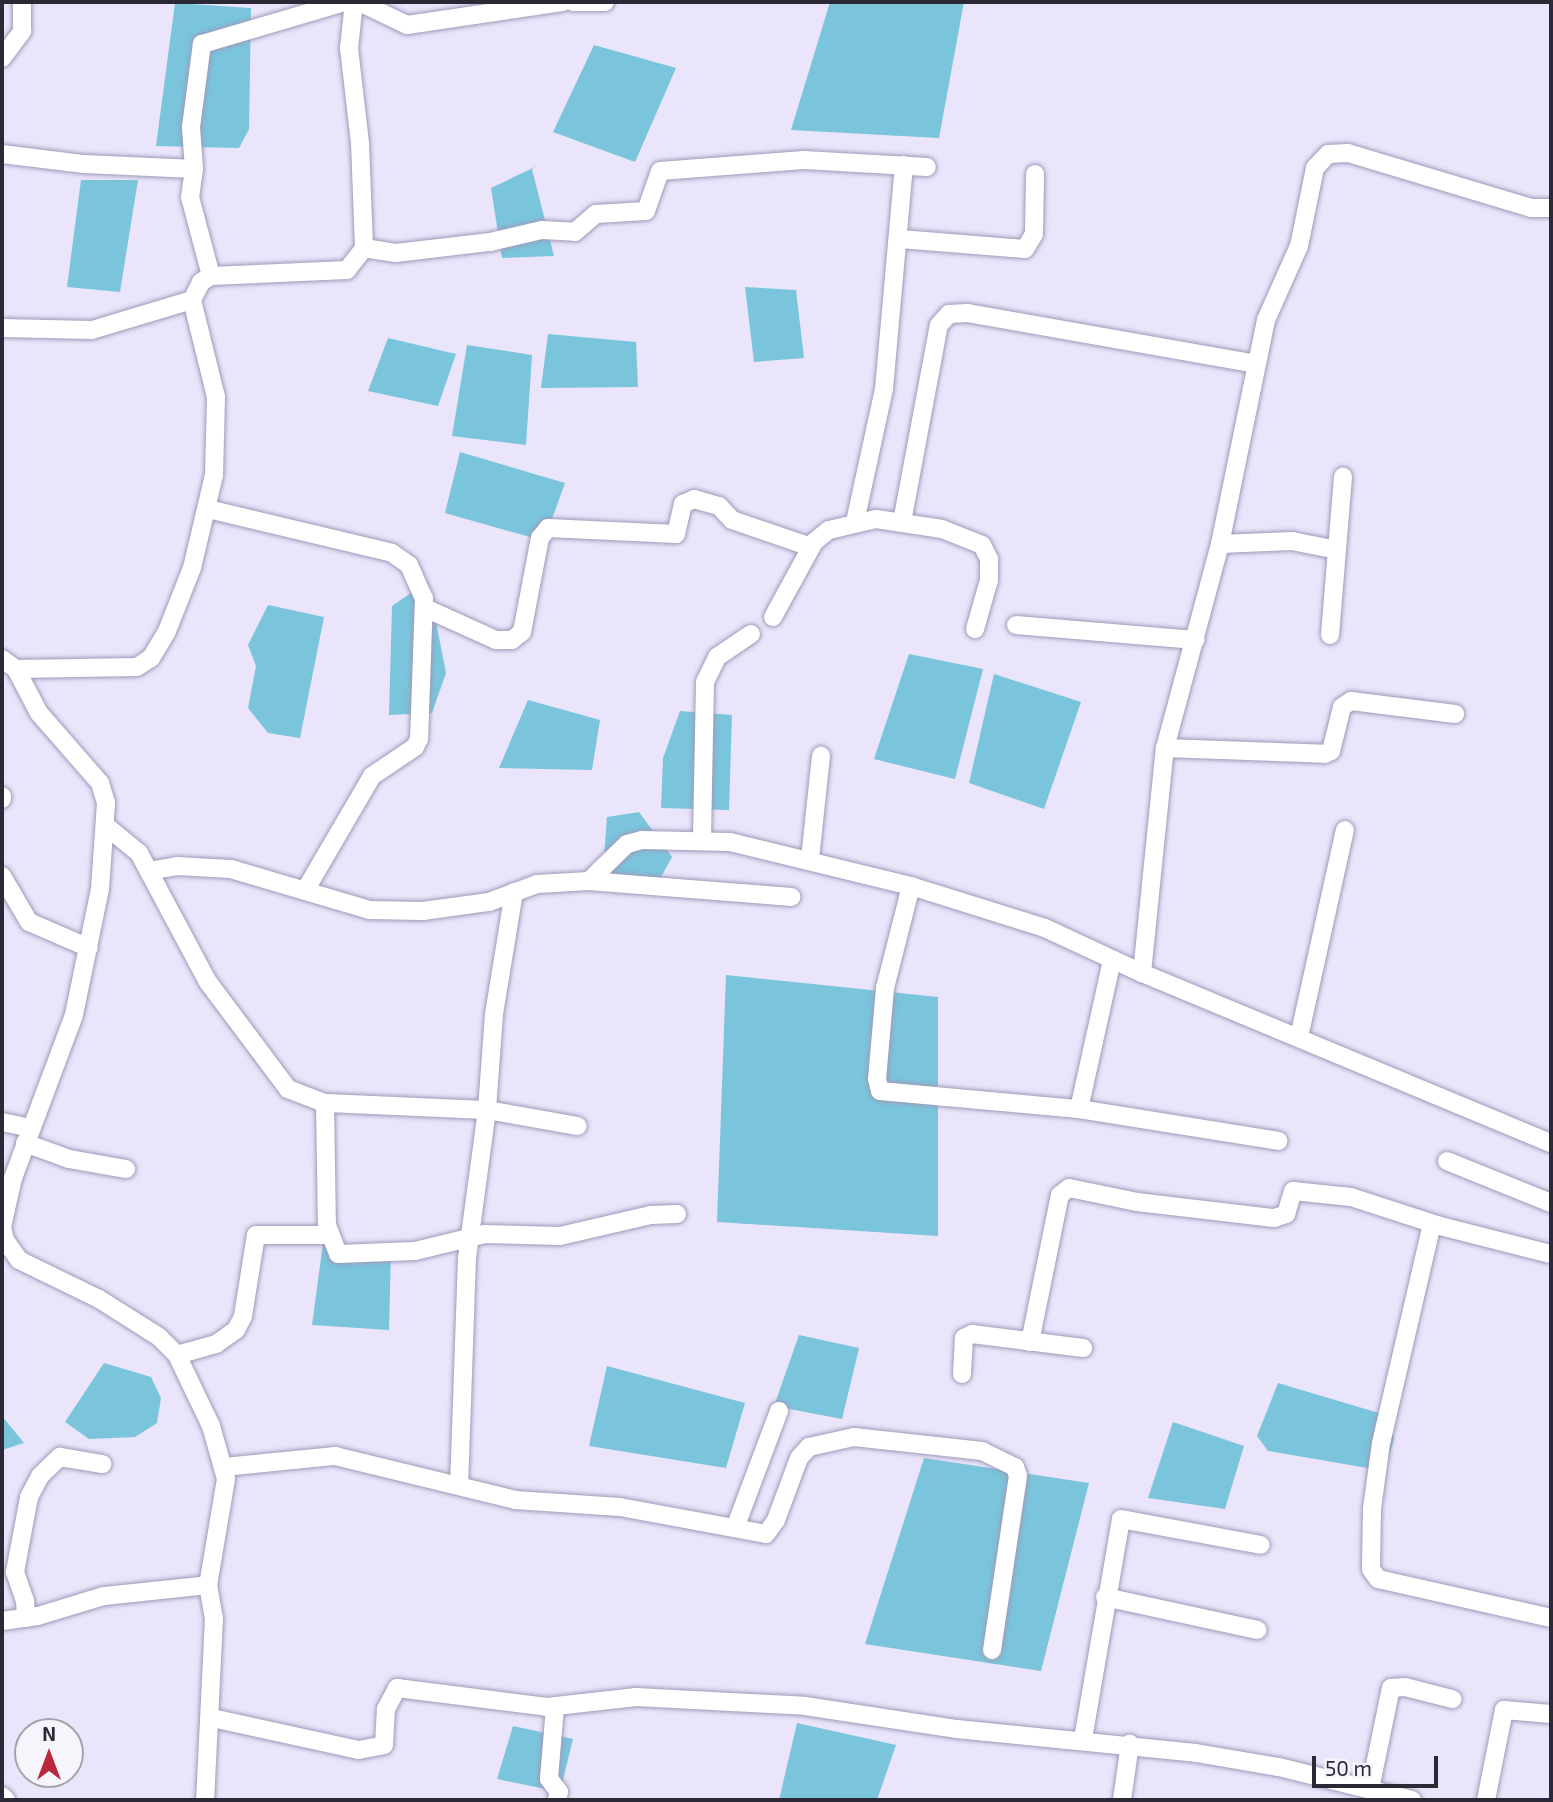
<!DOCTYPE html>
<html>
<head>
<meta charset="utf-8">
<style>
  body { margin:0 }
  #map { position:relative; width:1553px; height:1802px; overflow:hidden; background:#eae5fa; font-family:"Exo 2",sans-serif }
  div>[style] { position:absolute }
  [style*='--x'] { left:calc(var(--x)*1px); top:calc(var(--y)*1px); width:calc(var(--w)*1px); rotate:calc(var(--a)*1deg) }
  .water>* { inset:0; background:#7ac4dc }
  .roads { filter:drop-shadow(0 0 2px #a099ba) drop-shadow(0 0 2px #a099ba) }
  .street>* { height:18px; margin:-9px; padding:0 9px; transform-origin:9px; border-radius:9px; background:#fff }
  span { translate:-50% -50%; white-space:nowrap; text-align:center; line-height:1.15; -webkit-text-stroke:5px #f6f5fc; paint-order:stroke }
  .frame { position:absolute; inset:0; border:4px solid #2c2936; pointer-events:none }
  .north { position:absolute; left:14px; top:1718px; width:70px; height:70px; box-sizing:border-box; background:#f6f5fc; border:2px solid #a5a3ad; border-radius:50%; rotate:0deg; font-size:19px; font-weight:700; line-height:28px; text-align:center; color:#2c2936 }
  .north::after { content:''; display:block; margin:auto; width:24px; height:32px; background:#b9283a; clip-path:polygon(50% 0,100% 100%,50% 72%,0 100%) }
  .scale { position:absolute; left:1312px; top:1756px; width:126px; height:32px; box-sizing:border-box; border:4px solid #2c2936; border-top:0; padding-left:9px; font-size:21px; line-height:24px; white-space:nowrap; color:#2c2936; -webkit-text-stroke:5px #f6f5fc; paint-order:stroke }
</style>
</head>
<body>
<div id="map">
  <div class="water">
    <div style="clip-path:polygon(830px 2px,964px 2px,939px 138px,791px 130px)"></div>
    <div style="clip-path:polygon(175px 3px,251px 8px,249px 129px,239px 148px,156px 146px)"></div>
    <div style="clip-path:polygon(594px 45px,676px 68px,635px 162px,553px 132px)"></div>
    <div style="clip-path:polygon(537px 166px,532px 169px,554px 256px,502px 258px,491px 188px)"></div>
    <div style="clip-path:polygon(81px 180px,138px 180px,120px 292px,67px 287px)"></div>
    <div style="clip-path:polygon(745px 287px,796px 290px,804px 358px,754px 362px)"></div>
    <div style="clip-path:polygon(548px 334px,636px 342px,638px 387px,541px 388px)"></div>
    <div style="clip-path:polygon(388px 338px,456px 354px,438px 406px,368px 391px)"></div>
    <div style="clip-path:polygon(467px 345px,532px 355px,526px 445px,452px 436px)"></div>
    <div style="clip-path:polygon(460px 452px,565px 483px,544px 541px,445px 513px)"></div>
    <div style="clip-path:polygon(428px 581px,446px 673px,432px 713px,389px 715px,392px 606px)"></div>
    <div style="clip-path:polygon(268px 605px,324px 617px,300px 738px,268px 733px,248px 708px,256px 666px,248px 645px)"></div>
    <div style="clip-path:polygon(909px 654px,983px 669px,955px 779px,874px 759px)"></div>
    <div style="clip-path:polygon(994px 674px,1081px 702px,1044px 809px,969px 783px)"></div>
    <div style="clip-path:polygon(528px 700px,600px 720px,592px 770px,499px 768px)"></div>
    <div style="clip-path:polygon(680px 711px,732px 715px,729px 810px,661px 808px,663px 758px)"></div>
    <div style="clip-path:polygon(639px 812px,672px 857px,655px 888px,602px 884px,607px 817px)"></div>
    <div style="clip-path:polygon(726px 975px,938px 997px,938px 1236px,717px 1222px)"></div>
    <div style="clip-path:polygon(323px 1243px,391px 1250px,389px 1330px,312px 1325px)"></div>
    <div style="clip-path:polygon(799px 1335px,859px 1348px,842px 1419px,774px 1406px)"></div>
    <div style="clip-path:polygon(104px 1363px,151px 1377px,161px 1398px,157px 1423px,135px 1437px,89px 1439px,65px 1422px)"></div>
    <div style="clip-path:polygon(607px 1366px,745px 1403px,726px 1468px,589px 1446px)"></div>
    <div style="clip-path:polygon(1278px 1383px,1389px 1416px,1394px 1439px,1385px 1471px,1268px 1451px,1257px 1436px)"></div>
    <div style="clip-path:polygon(2px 1416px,24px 1443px,2px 1450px)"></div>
    <div style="clip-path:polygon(1173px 1422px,1244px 1446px,1225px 1509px,1148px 1498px)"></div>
    <div style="clip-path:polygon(924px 1458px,1089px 1483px,1041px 1671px,865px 1644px)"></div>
    <div style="clip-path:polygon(797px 1723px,896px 1745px,877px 1800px,779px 1800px)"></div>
    <div style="clip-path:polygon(513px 1726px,573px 1739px,560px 1792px,497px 1779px)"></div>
  </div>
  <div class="roads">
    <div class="street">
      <div style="--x:354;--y:2;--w:46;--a:96.2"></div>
      <div style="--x:349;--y:48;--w:96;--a:83.4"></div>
      <div style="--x:360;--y:143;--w:105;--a:87.8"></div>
      <div style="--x:359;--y:2;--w:53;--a:25.6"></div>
      <div style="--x:407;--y:25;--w:157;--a:-8.4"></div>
      <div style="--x:573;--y:2;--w:32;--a:0"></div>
      <div style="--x:2;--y:58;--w:34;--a:-53"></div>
      <div style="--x:22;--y:31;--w:29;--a:-90"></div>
      <div style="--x:2;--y:154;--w:83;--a:7"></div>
      <div style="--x:84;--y:164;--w:110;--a:2.6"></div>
      <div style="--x:194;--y:169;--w:42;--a:-94.1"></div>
      <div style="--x:191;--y:127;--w:84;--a:-82.5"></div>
      <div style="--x:202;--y:44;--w:149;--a:-16.4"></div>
      <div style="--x:194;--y:169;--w:28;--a:98"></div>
      <div style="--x:190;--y:197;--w:82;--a:75.1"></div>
      <div style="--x:900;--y:239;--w:125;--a:4.6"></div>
      <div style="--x:1025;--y:249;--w:17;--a:-59"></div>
      <div style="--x:1034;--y:234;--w:60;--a:-89"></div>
      <div style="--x:2;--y:328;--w:90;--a:1.3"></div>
      <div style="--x:92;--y:330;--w:104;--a:-16.7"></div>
      <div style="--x:208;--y:509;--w:189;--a:13.4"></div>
      <div style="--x:392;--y:553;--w:21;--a:35"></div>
      <div style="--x:409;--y:565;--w:36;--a:66"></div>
      <div style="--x:424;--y:598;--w:141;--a:92"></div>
      <div style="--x:419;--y:739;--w:9;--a:117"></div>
      <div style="--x:415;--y:747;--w:52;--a:146"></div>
      <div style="--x:372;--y:776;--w:131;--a:120.3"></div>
      <div style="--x:855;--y:522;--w:136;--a:-77.7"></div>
      <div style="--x:884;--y:389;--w:225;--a:-84.9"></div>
      <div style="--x:902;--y:522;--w:200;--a:-79.4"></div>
      <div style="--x:939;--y:325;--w:15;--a:-48"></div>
      <div style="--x:949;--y:314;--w:18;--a:-3"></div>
      <div style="--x:967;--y:313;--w:293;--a:10"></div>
      <div style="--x:1220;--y:544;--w:72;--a:-2.4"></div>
      <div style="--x:1292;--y:541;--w:46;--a:11.3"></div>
      <div style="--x:425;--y:608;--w:78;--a:24.3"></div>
      <div style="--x:496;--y:640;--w:16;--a:0"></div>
      <div style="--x:512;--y:640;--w:13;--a:-39"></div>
      <div style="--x:522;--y:632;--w:96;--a:-79.2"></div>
      <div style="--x:540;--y:538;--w:13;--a:-51"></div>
      <div style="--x:548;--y:528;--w:128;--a:2.7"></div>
      <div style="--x:676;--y:534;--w:31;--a:-77"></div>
      <div style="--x:683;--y:504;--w:12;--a:-24"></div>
      <div style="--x:694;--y:499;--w:26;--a:16"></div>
      <div style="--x:719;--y:506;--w:19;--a:47"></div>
      <div style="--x:732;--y:520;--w:83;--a:18.9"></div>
      <div style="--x:773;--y:617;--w:85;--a:-61.3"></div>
      <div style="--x:814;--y:542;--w:19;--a:-39"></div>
      <div style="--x:829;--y:530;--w:48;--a:-13.2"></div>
      <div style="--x:876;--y:519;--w:67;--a:8.6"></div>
      <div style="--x:942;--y:529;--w:43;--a:21.8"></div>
      <div style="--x:982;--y:545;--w:16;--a:63"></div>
      <div style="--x:989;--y:559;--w:21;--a:90"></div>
      <div style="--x:989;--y:580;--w:51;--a:105.9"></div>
      <div style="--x:1016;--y:625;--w:180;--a:4.8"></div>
      <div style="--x:1330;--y:635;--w:159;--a:-85.3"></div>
      <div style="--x:2;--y:659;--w:17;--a:36"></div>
      <div style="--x:16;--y:669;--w:50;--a:62.4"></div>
      <div style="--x:39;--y:713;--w:93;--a:48.9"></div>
      <div style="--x:100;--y:783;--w:21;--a:73"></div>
      <div style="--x:106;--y:803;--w:86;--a:94"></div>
      <div style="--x:100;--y:889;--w:129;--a:101.7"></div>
      <div style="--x:74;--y:1015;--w:174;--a:110.5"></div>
      <div style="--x:13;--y:1178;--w:50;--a:102.7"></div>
      <div style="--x:2;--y:1227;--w:13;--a:77"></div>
      <div style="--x:5;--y:1240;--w:24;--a:55"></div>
      <div style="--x:19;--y:1260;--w:89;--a:26"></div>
      <div style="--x:99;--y:1299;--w:71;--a:32.3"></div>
      <div style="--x:159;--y:1337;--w:25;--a:45"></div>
      <div style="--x:177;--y:1355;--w:79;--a:64.4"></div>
      <div style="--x:211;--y:1426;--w:55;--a:74.2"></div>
      <div style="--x:226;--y:1479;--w:108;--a:99.6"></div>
      <div style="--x:208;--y:1585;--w:34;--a:80"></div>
      <div style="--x:214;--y:1618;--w:182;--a:92.8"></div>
      <div style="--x:16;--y:669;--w:121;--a:-0.9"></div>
      <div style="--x:137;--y:667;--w:17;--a:-33"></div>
      <div style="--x:151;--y:658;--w:31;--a:-59"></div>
      <div style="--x:167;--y:631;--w:68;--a:-68.4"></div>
      <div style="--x:192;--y:568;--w:96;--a:-76.7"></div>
      <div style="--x:214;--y:475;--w:78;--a:-88.5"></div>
      <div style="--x:216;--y:397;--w:100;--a:-103.9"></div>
      <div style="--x:192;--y:300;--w:20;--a:-63"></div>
      <div style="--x:201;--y:282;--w:12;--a:-31"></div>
      <div style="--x:211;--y:276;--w:136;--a:-2.5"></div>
      <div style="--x:347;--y:270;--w:28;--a:-52"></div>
      <div style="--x:364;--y:248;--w:32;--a:9"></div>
      <div style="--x:396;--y:253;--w:95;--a:-6.7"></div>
      <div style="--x:490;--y:242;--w:53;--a:-13"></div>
      <div style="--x:542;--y:230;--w:33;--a:3"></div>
      <div style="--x:575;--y:232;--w:28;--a:-41"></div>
      <div style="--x:596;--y:214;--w:50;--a:-3.4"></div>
      <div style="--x:646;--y:211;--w:42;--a:-70.7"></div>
      <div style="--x:660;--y:171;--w:144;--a:-4.4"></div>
      <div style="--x:804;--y:160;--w:123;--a:3.3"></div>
      <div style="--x:1165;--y:748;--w:160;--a:2.1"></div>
      <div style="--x:1325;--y:754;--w:7;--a:-27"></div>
      <div style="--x:1331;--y:751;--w:45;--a:-76"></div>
      <div style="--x:1342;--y:707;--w:11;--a:-34"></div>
      <div style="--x:1351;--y:701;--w:105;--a:7.1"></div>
      <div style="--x:2;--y:799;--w:3;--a:-90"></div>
      <div style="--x:106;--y:826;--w:43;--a:39.3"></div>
      <div style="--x:139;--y:853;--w:146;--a:61.9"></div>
      <div style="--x:208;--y:982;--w:134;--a:53.2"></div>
      <div style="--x:288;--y:1089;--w:40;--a:21"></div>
      <div style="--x:325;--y:1103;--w:162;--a:2.5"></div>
      <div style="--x:487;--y:1110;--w:149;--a:97.7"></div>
      <div style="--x:467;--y:1258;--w:227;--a:92"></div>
      <div style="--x:702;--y:838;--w:156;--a:-88.9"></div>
      <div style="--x:705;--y:682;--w:28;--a:-64"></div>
      <div style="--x:717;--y:657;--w:41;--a:-34.1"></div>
      <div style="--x:810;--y:859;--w:104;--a:-83.9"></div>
      <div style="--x:149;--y:871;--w:28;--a:-10"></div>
      <div style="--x:177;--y:866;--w:54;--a:3.2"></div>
      <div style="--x:231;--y:869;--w:144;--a:16.5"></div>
      <div style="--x:369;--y:910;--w:54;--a:1.1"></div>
      <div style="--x:423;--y:911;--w:67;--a:-7.8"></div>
      <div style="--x:489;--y:902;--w:51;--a:-20.6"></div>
      <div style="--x:537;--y:884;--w:52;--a:-3.3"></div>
      <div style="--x:589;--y:881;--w:53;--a:-44.2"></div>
      <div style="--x:627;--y:844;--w:16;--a:-15"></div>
      <div style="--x:642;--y:840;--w:88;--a:1.3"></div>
      <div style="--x:730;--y:842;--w:186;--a:13.7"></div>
      <div style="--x:911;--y:886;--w:140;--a:17.4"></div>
      <div style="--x:1045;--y:928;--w:107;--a:24.9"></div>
      <div style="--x:1142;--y:973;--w:443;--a:22.6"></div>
      <div style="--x:2;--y:876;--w:53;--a:59.6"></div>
      <div style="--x:29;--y:922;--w:65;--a:23.4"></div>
      <div style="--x:589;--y:881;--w:203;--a:4.5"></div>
      <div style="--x:911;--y:886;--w:105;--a:104.3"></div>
      <div style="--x:885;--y:988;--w:91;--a:95"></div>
      <div style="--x:877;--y:1079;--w:12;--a:76"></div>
      <div style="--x:880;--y:1091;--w:200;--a:5.2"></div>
      <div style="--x:1079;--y:1109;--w:202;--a:9.1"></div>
      <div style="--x:514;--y:892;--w:124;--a:99.3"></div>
      <div style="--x:494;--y:1014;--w:96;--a:94.2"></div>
      <div style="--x:487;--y:1110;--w:92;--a:10"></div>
      <div style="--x:1142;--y:973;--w:226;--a:-84.2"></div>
      <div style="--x:1165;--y:748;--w:211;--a:-74.9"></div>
      <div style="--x:1220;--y:544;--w:229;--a:-78.4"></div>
      <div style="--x:1266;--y:320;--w:81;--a:-66"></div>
      <div style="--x:1299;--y:246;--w:80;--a:-78.4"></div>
      <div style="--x:1315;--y:168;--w:19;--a:-47"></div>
      <div style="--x:1328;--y:154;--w:20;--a:-3"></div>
      <div style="--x:1348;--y:153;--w:191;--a:16.7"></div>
      <div style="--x:1531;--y:208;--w:20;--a:0"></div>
      <div style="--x:1299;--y:1037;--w:212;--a:-77.5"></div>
      <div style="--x:325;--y:1103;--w:122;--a:89.1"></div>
      <div style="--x:327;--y:1225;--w:31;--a:69"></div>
      <div style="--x:338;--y:1254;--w:77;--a:-2.2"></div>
      <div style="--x:415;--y:1251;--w:72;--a:-13.7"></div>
      <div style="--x:485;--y:1234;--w:75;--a:1.5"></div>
      <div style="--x:560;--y:1236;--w:92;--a:-13.1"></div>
      <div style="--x:650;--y:1215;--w:27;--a:-2"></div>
      <div style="--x:1079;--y:1109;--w:153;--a:-77.5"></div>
      <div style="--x:2;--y:1122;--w:29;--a:12"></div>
      <div style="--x:25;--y:1143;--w:47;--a:20"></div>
      <div style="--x:69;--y:1159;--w:58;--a:10"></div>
      <div style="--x:1447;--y:1161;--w:112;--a:22"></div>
      <div style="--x:1432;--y:1224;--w:225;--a:103.1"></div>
      <div style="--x:1381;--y:1443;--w:67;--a:97.8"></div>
      <div style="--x:1372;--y:1509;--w:60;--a:91"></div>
      <div style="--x:1371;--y:1569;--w:12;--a:55"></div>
      <div style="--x:1378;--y:1579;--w:177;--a:12.7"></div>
      <div style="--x:1030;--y:1342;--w:150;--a:-78.5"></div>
      <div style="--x:1060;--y:1195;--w:11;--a:-38"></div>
      <div style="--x:1069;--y:1188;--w:69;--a:11.6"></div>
      <div style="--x:1137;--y:1202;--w:138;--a:6.7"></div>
      <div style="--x:1274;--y:1218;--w:13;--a:-18"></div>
      <div style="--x:1286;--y:1214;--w:24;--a:-73"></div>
      <div style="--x:1293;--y:1191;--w:58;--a:5.9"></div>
      <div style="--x:1351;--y:1197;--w:94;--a:18"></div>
      <div style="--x:1440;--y:1226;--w:114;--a:14.2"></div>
      <div style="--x:177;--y:1355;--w:41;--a:-15.8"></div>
      <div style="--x:216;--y:1344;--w:24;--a:-35"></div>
      <div style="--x:236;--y:1330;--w:16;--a:-63"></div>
      <div style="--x:243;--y:1316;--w:82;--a:-80.9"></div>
      <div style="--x:256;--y:1235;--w:72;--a:0"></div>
      <div style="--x:962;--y:1374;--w:36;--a:-87"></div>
      <div style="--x:964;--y:1338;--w:9;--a:-27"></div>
      <div style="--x:972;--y:1334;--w:112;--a:7.2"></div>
      <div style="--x:224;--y:1467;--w:112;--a:-5.7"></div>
      <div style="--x:335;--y:1456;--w:185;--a:13.7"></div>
      <div style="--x:515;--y:1500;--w:105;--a:3.8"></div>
      <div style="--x:620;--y:1507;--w:148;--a:10.5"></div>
      <div style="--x:766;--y:1534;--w:17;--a:-54"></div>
      <div style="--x:776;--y:1520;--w:66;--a:-69.6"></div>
      <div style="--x:799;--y:1458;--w:15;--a:-48"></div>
      <div style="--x:809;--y:1447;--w:46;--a:-12.5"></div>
      <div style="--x:854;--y:1437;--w:129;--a:6.2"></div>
      <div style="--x:982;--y:1451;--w:37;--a:26"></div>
      <div style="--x:1015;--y:1467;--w:9;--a:72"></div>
      <div style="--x:1018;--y:1476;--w:176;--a:98.5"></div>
      <div style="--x:735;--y:1528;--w:125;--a:-69.4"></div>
      <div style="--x:1105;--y:1597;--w:156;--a:12.2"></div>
      <div style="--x:26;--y:1618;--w:17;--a:-93"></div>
      <div style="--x:25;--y:1601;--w:31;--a:-109"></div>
      <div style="--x:15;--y:1572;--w:76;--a:-79.4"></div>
      <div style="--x:29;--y:1497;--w:24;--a:-62"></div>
      <div style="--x:40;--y:1476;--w:28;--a:-44"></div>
      <div style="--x:60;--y:1457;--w:43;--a:9.5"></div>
      <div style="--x:2;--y:1621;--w:36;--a:-8"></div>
      <div style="--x:38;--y:1616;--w:69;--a:-16.9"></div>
      <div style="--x:104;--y:1596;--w:105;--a:-6"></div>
      <div style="--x:555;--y:1707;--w:72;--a:94.8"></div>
      <div style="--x:549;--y:1779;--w:16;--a:52"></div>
      <div style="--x:559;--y:1792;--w:8;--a:104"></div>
      <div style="--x:212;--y:1718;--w:150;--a:12.3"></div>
      <div style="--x:359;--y:1750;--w:25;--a:-11"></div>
      <div style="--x:384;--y:1745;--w:36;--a:-87"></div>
      <div style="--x:386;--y:1709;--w:24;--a:-62"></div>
      <div style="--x:397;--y:1688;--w:151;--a:7.2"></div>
      <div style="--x:547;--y:1707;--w:90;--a:-6.4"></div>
      <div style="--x:636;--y:1697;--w:169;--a:3"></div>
      <div style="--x:805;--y:1706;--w:154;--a:8.6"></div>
      <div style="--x:957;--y:1729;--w:240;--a:5.7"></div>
      <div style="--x:1196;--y:1753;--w:84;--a:9.6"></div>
      <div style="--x:1279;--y:1767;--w:137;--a:13.9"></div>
      <div style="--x:1083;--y:1739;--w:223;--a:-80.2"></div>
      <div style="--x:1121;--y:1519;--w:142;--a:10.5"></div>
      <div style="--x:1370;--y:1789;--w:103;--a:-78.3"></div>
      <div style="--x:1391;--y:1688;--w:14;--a:-4"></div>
      <div style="--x:1405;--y:1687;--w:49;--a:14.3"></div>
      <div style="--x:2;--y:1796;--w:6;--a:45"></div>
      <div style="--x:1122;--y:1800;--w:57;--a:-81.9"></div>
      <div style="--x:1486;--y:1800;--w:92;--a:-78.7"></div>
      <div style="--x:1504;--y:1710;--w:47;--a:4.9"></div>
    </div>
  </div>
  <div class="frame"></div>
  <div class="north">N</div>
  <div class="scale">50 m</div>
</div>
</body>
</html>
